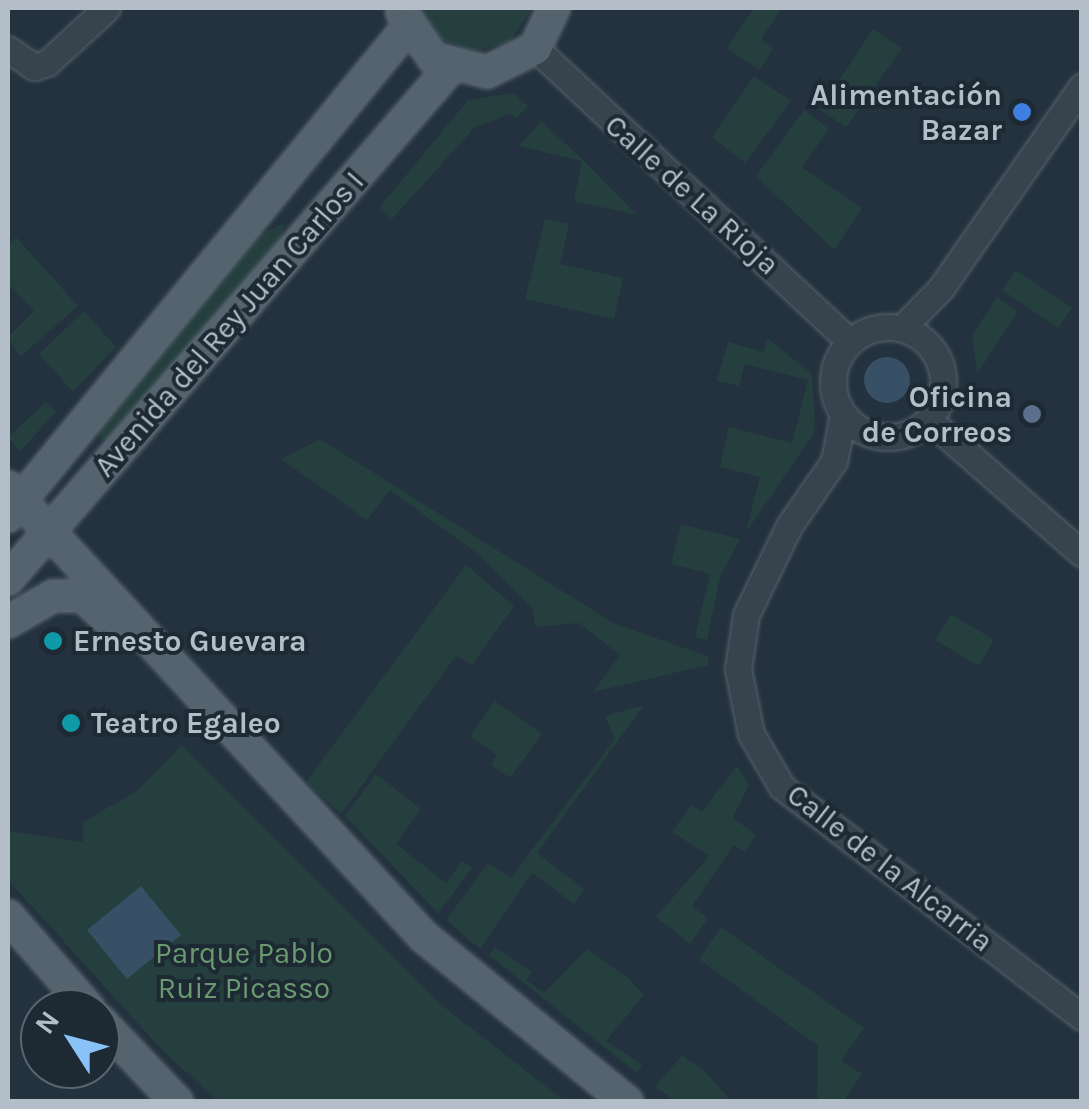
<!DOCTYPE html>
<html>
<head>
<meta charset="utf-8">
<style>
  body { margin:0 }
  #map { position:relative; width:1089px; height:1109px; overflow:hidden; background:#23323e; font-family:Karla,sans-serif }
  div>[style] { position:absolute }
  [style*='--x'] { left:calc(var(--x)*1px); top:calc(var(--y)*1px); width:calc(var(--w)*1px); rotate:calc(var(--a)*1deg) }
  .green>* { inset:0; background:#253f3f }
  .water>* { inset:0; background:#375065 }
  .round { border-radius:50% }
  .roads { filter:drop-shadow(0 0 2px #56616c) drop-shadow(0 0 2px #56616c) }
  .minor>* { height:25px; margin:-12.5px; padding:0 12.5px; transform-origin:12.5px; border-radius:12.5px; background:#37444e }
  .minor>.ring { margin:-12.5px; padding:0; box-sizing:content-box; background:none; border:25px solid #37444e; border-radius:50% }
  .major>* { height:32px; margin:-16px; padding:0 16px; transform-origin:16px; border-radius:16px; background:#55636e }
  .dots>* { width:28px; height:28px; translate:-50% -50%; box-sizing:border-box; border:5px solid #1d2933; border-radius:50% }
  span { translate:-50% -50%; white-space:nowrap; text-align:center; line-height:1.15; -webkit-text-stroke:8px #1d2933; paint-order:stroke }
  .poi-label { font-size:30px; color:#b3bec9; font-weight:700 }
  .right { translate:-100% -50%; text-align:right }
  .left { translate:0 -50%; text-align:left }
  .street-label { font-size:30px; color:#b3bec9 }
  .park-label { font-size:30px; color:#6a9a6f }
  .frame { position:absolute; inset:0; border:10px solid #b3bec9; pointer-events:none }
  .north { position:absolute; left:20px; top:989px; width:100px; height:100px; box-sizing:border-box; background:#1d2933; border:2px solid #59656f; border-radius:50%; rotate:306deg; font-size:28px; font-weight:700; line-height:40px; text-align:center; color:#b3bec9 }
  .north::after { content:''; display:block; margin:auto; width:35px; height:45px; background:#88c2f9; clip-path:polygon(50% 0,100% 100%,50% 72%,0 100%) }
</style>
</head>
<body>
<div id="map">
  <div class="green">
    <div style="clip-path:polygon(420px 8px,533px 8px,509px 42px,475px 51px,442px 40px)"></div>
    <div style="clip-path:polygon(754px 8px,782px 8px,761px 39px,773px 49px,759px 70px,727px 48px)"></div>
    <div style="clip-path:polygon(873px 29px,902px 48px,846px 127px,820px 110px)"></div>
    <div style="clip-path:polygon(754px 76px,791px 101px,745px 163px,712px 137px)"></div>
    <div style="clip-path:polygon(513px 93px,528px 106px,517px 118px,509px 114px,475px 127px,392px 219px,379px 208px,468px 100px)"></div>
    <div style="clip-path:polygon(804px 110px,829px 129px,802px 167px,862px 208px,834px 250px,756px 176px)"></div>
    <div style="clip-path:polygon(541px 121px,583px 160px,637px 215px,574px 201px,582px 161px,519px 146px)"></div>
    <div style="clip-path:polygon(545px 219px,569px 224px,560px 264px,623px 278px,614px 319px,525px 299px)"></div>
    <div style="clip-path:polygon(284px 223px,280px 242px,107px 444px,96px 434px,257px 236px)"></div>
    <div style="clip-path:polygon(16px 237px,78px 306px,20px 357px,8px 337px,34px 311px,8px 284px,8px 246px)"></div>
    <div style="clip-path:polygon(1016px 270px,1072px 308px,1058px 328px,1002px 290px)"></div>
    <div style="clip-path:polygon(997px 297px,1018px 312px,977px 374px,972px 335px)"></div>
    <div style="clip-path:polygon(84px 311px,116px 347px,73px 392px,39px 354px)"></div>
    <div style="clip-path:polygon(767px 338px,812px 374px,815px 420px,813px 435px,746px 532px,760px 477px,720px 467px,729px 427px,792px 443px,808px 380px,745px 364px,739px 386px,717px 381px,728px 342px,764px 352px)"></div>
    <div style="clip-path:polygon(46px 402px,56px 411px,20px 452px,8px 437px)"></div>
    <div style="clip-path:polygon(320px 439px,615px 624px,708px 656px,708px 665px,593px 692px,620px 655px,579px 623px,535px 627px,533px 609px,478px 554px,390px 490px,367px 520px,281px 459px)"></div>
    <div style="clip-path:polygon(681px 524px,740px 539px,720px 577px,707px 640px,695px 637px,710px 574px,671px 564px)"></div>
    <div style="clip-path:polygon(466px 565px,514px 606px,472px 665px,456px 656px,341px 814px,306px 782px)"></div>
    <div style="clip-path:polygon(951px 614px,994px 640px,979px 666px,935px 640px)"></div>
    <div style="clip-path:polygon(495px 701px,542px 734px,510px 778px,491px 765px,497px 755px,470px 736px)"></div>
    <div style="clip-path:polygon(644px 705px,537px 853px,584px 889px,574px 904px,532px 873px,480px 949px,446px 920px,488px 863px,511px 878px,615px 739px,605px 716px)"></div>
    <div style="clip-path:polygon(182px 745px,444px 1007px,565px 1101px,218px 1101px,162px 1050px,8px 880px,8px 831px,83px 842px,83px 822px,137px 791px)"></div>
    <div style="clip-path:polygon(737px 766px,749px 784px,733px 818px,756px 835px,745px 852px,734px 845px,692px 906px,708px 918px,690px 944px,656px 917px,709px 856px,672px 832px,691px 805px,702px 812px)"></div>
    <div style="clip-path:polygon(376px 774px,421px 809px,396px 844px,446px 883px,462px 861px,472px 868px,438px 913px,345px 816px)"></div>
    <div style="clip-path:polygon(721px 927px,864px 1028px,841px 1061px,862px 1074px,844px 1101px,817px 1101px,818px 1046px,699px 959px)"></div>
    <div style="clip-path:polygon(495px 947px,532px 972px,526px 980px,544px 993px,587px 949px,627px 977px,644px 995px,606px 1041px,642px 1065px,637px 1073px,489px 955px)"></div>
    <div style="clip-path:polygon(682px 1055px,705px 1071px,731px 1101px,676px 1101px,655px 1087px)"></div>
  </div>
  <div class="water">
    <div class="round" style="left:864px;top:357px;width:46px;height:46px"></div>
    <div style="clip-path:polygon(141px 886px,181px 935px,127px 979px,87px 930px)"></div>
  </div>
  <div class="roads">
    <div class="minor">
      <div style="--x:535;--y:48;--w:429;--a:43"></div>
      <div style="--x:8;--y:49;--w:32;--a:35"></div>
      <div style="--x:34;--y:67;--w:14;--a:-17"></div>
      <div style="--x:47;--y:63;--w:81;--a:-42.5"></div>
      <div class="ring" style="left:833px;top:327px;width:85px;height:85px"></div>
      <div style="--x:902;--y:328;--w:56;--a:-45.7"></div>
      <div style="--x:941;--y:288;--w:246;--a:-55.1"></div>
      <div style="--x:843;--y:415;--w:47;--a:101.1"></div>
      <div style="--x:834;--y:461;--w:79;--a:124.7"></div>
      <div style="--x:789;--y:526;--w:99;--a:115.8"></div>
      <div style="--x:746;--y:615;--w:55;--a:98.4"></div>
      <div style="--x:738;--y:669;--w:66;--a:78.7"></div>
      <div style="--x:751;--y:734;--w:61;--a:59.7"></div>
      <div style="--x:782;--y:787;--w:378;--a:37.5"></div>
      <div style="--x:929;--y:420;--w:203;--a:41.2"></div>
    </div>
    <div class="major">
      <div style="--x:402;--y:12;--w:55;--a:56"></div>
      <div style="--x:433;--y:58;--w:56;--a:14.5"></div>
      <div style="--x:487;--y:72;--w:54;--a:-26.6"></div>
      <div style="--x:535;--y:48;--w:44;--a:-64.6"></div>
      <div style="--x:8;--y:487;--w:613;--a:47.25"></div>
      <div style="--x:424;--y:937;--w:262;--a:39.1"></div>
      <div style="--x:8;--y:516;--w:630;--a:-50.73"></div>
      <div style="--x:8;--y:579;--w:676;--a:-49.14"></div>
      <div style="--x:8;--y:622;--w:52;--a:-30"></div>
      <div style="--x:53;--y:596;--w:30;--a:0"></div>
      <div style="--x:83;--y:596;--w:44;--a:43.2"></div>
      <div style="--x:8;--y:916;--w:123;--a:48.9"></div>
      <div style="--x:100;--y:1021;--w:112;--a:46.5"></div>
    </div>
  </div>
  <div class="dots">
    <div style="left:1022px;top:112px;background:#3f7fe0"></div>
    <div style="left:1032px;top:414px;background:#5c6f8a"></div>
    <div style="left:53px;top:641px;background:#0f9aa8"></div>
    <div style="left:71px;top:723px;background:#0f9aa8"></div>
  </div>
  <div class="poi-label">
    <span class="right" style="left:1002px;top:112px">Alimentación<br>Bazar</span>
    <span class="right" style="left:1012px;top:414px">Oficina<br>de Correos</span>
    <span class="left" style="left:73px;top:641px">Ernesto Guevara</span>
    <span class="left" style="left:91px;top:723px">Teatro Egaleo</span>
  </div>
  <div class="street-label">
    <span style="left:692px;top:195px;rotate:42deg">Calle de La Rioja</span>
    <span style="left:229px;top:324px;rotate:-49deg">Avenida del Rey Juan Carlos I</span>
    <span style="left:890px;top:868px;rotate:38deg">Calle de la Alcarria</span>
  </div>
  <div class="park-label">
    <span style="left:244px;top:970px">Parque Pablo<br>Ruiz Picasso</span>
  </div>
  <div class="frame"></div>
  <div class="north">N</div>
</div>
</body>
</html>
